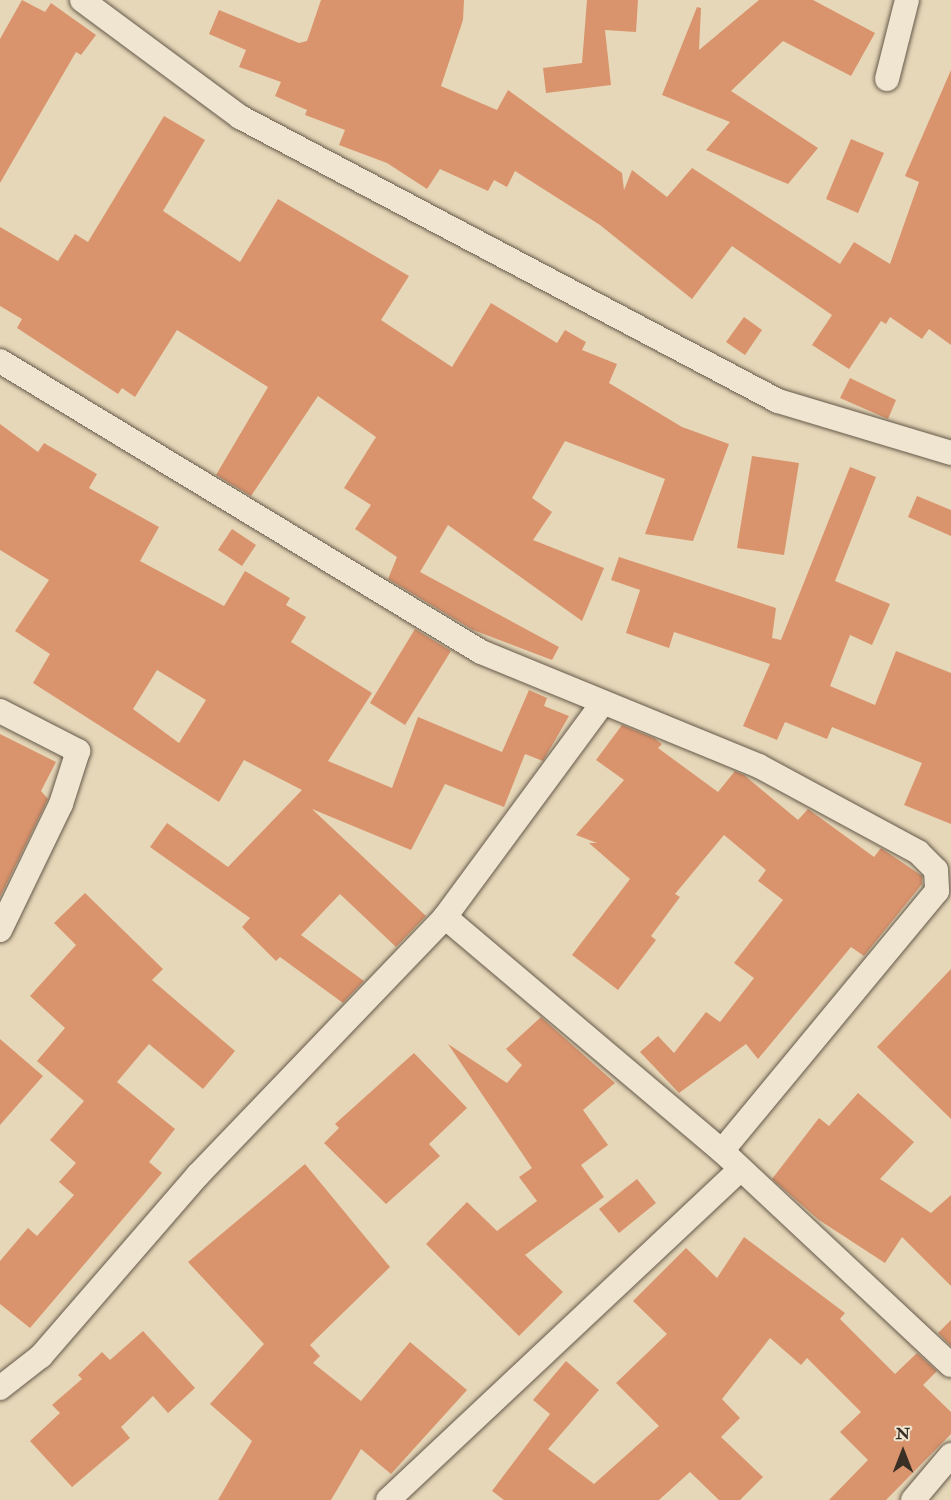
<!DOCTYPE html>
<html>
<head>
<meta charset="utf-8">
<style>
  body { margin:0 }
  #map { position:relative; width:951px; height:1500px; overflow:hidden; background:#e6d7b8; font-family:"IM FELL Double Pica",serif }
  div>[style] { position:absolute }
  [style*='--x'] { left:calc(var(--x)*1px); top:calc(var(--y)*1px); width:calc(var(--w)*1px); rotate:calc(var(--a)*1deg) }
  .building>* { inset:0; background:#da946d }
  .roads { filter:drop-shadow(0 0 2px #65594a) drop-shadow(0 0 2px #65594a) }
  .street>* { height:24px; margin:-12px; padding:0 12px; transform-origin:12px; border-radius:12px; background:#efe5d1 }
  span { translate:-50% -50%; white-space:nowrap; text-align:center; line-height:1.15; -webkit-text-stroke:4.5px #efe5d1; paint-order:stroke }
  .north { position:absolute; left:873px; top:1422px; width:60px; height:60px; -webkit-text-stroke:4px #efe5d1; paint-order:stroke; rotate:0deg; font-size:16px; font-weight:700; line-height:24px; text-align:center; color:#3a2f25 }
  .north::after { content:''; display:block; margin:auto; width:21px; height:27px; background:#3a2f25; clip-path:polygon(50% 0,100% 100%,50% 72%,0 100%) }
</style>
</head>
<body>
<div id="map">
  <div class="building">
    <div style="clip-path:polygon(22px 0,45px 12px,51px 3px,96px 35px,81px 55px,76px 52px,0 183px,0 39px)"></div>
    <div style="clip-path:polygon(321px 0,464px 0,463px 20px,441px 86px,497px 110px,508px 90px,622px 173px,624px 190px,632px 170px,667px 197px,692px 168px,840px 264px,854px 242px,890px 264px,919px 182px,905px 176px,951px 70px,951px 345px,929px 329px,922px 339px,890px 317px,886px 324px,881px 321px,849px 369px,812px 345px,832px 315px,732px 246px,692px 299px,600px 225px,515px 171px,507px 187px,494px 180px,488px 191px,440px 169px,427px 189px,387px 163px,339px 145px,345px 130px,305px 115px,307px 110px,275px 96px,281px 82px,239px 67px,246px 50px,209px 34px,219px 10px,299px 43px,307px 41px)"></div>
    <div style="clip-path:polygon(587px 0,638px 0,636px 32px,605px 30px,611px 85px,546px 93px,543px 68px,582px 63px)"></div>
    <div style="clip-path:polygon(759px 0,813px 0,875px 33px,851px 76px,783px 41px,731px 91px,818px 148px,788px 184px,706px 150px,730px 122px,662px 95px,697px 7px,701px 8px,699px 50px)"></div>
    <div style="clip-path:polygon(164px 116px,205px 140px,163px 211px,240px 262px,278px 199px,409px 276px,381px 320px,452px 367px,491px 303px,557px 343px,565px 330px,586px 342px,582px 350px,617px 364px,609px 383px,682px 427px,729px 444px,693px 541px,645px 534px,665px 479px,565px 441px,532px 498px,552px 512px,533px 540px,604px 568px,582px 621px,448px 525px,420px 572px,559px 647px,552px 660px,473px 630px,388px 579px,397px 557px,355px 529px,371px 505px,344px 488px,376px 437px,318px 396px,251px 496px,216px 475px,268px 387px,177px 330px,135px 397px,122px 388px,118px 394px,17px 328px,22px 319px,0 306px,0 227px,58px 261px,75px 234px,88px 242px)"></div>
    <div style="clip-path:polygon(851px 139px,884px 153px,858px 213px,826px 199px)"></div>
    <div style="clip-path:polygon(744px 317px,762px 330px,745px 355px,726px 342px)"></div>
    <div style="clip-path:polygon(850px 378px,896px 400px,888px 419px,840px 398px)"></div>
    <div style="clip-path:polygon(evenodd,0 424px,38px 452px,44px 443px,97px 474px,89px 488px,159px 527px,140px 561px,224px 606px,245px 571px,290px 598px,286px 605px,306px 617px,291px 642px,372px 693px,328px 761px,392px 788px,418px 717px,502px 752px,529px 690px,547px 698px,544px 706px,569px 716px,543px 761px,525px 754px,504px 807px,445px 784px,411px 850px,312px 809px,426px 916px,396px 947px,340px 894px,301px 935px,364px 981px,343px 1003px,280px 957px,276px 961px,242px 927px,250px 918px,150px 847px,167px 823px,228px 867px,302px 790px,244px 760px,219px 802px,33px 683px,50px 654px,15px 631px,49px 580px,0 550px,0 424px,157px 670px,206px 700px,179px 743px,133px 709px,157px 670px)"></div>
    <div style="clip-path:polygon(752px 456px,799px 463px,784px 555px,737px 548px)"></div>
    <div style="clip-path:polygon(850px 467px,876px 477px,835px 581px,890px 604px,872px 645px,850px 635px,830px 686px,875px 705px,896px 651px,951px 673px,951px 824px,904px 805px,922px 763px,832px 727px,827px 739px,785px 722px,777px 740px,743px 726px,770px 664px,674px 632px,669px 648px,626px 633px,640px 590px,611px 580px,619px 557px,776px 608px,772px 638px,781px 640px)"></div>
    <div style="clip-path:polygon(917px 496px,951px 510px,951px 536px,908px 517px)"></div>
    <div style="clip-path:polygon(232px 529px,256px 545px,242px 566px,218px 550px)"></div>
    <div style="clip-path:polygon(415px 629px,451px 651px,405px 725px,370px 703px)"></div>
    <div style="clip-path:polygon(622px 725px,654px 738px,662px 744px,658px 748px,718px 792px,735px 771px,744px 775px,798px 820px,808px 809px,874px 857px,881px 848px,922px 876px,922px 884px,864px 956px,851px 947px,758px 1059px,746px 1044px,679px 1093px,640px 1052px,658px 1036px,674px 1053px,706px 1012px,720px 1022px,754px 978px,734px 963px,783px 900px,758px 881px,766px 870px,724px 835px,675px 894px,680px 897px,651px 936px,656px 940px,618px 990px,572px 955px,630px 879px,589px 843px,597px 843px,576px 835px,624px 780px,596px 760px)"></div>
    <div style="clip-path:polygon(0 734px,56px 762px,41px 791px,48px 799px,0 897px)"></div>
    <div style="clip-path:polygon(85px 893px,163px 969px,152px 980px,235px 1051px,203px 1089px,149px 1044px,117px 1082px,175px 1129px,149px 1162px,162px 1173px,30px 1328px,0 1304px,0 1261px,28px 1228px,37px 1236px,74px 1195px,59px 1182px,76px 1163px,50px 1140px,84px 1101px,37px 1061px,65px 1028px,30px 996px,76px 945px,54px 923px)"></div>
    <div style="clip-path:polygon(951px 969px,951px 1119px,877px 1047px)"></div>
    <div style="clip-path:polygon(541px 1017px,615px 1083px,583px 1110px,608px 1145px,581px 1165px,604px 1197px,525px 1255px,563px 1292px,519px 1336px,426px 1244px,467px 1202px,497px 1231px,537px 1201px,519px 1177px,532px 1168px,448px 1044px,507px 1083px,522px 1065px,506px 1049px)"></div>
    <div style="clip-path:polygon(0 1039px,43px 1076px,0 1125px)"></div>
    <div style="clip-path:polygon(414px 1053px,467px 1108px,429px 1144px,440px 1156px,386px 1204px,324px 1143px,339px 1128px,335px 1124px)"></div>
    <div style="clip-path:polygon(858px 1093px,914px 1142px,880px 1179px,931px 1213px,951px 1195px,951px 1286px,902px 1237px,885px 1263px,819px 1220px,772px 1179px,819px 1118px,829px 1126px)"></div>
    <div style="clip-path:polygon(305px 1164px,390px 1267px,310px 1345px,320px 1356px,313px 1363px,361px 1401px,410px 1342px,467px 1390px,391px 1474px,361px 1449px,331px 1500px,218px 1500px,252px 1441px,210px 1404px,264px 1344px,188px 1262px)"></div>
    <div style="clip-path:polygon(637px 1179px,656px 1203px,619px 1233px,599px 1209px)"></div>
    <div style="clip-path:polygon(744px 1237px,845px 1313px,840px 1319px,895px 1374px,917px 1353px,937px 1371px,923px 1385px,951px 1412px,951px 1434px,886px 1500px,829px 1500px,868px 1460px,840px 1432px,861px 1412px,807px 1358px,801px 1365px,770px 1338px,722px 1399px,740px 1418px,721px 1437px,763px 1477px,740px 1500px,719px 1500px,690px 1472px,659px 1500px,504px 1500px,492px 1491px,550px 1414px,533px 1400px,566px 1361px,599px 1390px,548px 1449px,594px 1484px,659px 1426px,616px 1383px,667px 1334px,633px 1301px,686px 1248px,717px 1278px)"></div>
    <div style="clip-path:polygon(951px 1320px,951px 1346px,938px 1333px)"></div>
    <div style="clip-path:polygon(143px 1331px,195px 1388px,168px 1413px,153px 1396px,121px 1427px,130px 1438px,72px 1487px,30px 1441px,60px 1413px,52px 1405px,82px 1379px,78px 1375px,102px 1352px,110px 1360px)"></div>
  </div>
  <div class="roads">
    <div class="street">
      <div style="--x:82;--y:0;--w:197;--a:36.5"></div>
      <div style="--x:240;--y:117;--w:608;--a:27.83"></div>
      <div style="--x:778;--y:401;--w:181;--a:16.7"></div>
      <div style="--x:887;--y:79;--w:81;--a:-75.8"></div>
      <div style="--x:0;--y:361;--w:562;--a:31.17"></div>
      <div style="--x:481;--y:652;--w:300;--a:22.3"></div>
      <div style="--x:759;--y:766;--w:181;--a:28.4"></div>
      <div style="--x:918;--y:852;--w:25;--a:45"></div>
      <div style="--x:936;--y:870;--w:21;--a:87"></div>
      <div style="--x:937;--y:891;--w:337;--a:129.6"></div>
      <div style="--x:0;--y:711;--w:88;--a:27.1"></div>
      <div style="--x:78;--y:751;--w:56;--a:107.8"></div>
      <div style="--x:61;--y:804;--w:140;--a:115.8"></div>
      <div style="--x:445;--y:917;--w:363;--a:40.2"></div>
      <div style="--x:722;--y:1151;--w:313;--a:43.1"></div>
      <div style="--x:0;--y:1388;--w:52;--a:-38"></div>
      <div style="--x:41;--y:1356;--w:240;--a:-49.1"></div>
      <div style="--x:198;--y:1175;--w:357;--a:-46.2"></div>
      <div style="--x:445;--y:917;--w:266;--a:-53.6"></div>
      <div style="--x:388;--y:1500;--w:483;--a:-43.2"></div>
      <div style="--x:913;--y:1500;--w:59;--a:-49.8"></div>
    </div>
  </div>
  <div class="north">N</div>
</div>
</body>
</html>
